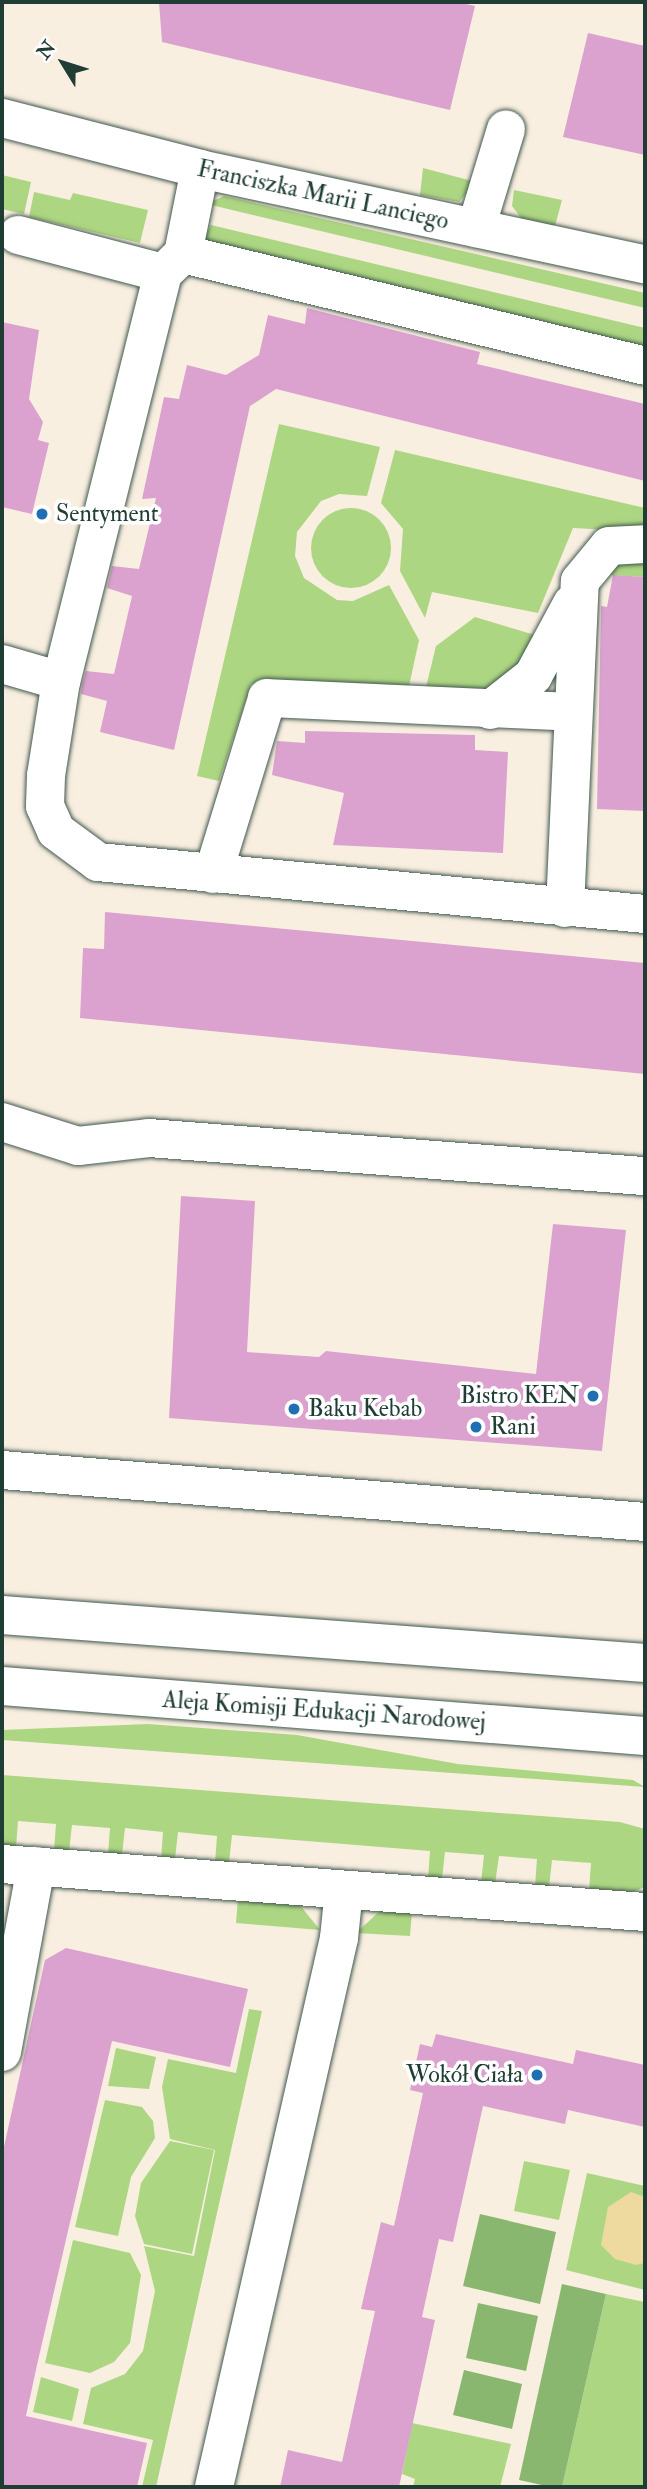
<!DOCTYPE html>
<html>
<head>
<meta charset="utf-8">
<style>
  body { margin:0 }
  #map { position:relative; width:647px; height:2489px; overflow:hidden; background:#f9efe1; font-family:"IM FELL Double Pica",serif }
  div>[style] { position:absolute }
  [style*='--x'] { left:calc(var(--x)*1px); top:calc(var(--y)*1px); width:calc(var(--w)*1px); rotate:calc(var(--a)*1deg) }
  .green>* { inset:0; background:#add682 }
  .round { border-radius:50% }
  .forest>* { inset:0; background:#8ab770 }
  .sand>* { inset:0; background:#eeda9e }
  .building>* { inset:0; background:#dba2cf }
  .roads { filter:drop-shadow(0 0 2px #40584e) drop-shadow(0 0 2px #40584e) }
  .minor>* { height:38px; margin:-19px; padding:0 19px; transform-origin:19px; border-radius:19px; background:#fff }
  .dots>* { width:19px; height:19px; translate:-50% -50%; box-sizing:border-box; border:4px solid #fff; border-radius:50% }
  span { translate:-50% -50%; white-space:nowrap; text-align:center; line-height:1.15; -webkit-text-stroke:7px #fff; paint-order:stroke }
  .street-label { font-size:24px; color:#1f3d34 }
  .poi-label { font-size:24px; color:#1f3d34 }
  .left { translate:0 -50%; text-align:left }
  .right { translate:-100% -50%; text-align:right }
  .frame { position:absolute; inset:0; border:4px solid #1f3d34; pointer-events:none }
  .north { position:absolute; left:28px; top:28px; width:70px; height:70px; -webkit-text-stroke:5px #fff; paint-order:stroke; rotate:308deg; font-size:19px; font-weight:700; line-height:28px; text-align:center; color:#1f3d34 }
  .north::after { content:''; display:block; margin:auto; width:24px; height:32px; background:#1f3d34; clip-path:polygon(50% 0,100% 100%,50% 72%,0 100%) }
</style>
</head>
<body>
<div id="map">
  <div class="green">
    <div style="clip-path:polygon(423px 168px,476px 182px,459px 202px,420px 195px)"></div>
    <div style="clip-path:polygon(2px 175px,31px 182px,24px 214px,2px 209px)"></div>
    <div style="clip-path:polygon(514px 190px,562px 200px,555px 226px,521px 218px,512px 206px)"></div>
    <div style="clip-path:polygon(34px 192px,70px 200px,73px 193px,148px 210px,140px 243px,29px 217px)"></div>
    <div style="clip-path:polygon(224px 196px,645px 293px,645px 308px,207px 204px)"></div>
    <div style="clip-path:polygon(211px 225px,645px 328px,645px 359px,201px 245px)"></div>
    <div style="clip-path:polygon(279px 424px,380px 447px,367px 496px,339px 494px,321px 501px,297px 532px,295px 556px,304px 578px,337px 600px,353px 601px,389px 585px,419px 640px,408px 691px,251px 684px,219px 781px,197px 776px)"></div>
    <div style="clip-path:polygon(395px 450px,645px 508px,645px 532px,573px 528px,538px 613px,432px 592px,425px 618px,400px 571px,403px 529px,381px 503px)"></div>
    <div class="round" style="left:311px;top:508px;width:80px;height:80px"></div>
    <div style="clip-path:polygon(609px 561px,645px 562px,645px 577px,608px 575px)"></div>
    <div style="clip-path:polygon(475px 617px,545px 638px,541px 649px,479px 695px,425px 691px,436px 646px)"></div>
    <div style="clip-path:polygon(148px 1724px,297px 1735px,458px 1764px,633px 1780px,645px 1787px,2px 1740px,2px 1730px)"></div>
    <div style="clip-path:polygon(2px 1775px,620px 1822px,645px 1829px,645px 1887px,626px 1894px,589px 1891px,591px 1863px,552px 1860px,549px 1888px,535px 1886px,537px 1859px,499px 1856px,495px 1884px,481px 1883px,484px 1855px,445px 1852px,442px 1879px,428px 1878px,430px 1851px,232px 1835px,229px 1863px,215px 1863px,217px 1836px,178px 1832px,175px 1859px,161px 1859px,163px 1832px,125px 1828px,122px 1855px,108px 1854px,110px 1828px,72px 1825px,69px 1852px,54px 1850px,56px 1824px,18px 1821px,16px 1848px,2px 1846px)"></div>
    <div style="clip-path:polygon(238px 1898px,299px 1904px,320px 1930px,236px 1923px)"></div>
    <div style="clip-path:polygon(382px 1909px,412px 1911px,410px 1936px,356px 1933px)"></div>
    <div style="clip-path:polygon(249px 2009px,262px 2011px,156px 2487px,142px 2487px,153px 2440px,83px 2424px,91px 2388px,125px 2374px,143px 2351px,155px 2291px,144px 2246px,194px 2256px,215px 2150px,170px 2139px,162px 2087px,168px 2059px,236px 2073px)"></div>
    <div style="clip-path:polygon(116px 2048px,156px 2057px,149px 2089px,108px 2086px)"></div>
    <div style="clip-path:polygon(105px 2100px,142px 2107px,153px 2121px,155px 2138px,131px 2177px,118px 2236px,75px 2227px)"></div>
    <div style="clip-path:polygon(170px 2141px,214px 2150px,192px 2254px,144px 2244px,135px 2216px,141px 2183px)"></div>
    <div style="clip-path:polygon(524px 2161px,570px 2170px,559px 2220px,514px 2211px)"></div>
    <div style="clip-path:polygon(587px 2173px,645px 2186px,645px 2290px,566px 2270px)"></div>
    <div style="clip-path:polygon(73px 2240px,130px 2253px,141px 2275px,130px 2343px,114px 2362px,90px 2373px,45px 2363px)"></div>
    <div style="clip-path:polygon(606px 2294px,645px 2302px,645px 2487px,562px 2487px)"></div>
    <div style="clip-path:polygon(41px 2377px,79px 2389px,72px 2421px,33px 2412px)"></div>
    <div style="clip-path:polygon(412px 2423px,511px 2444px,500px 2487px,413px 2487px,415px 2479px,402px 2474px)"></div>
  </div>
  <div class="forest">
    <div style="clip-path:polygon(480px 2214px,556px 2232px,540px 2304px,463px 2286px)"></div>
    <div style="clip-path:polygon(562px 2284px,606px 2294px,562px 2487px,551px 2487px,519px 2480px)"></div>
    <div style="clip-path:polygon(478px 2303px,538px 2316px,526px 2371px,466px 2358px)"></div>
    <div style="clip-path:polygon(464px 2370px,522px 2384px,512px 2429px,453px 2415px)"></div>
  </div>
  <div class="sand">
    <div style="clip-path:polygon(631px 2192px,645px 2197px,645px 2263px,636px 2265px,615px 2259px,601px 2245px,608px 2207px)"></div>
  </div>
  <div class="building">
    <div style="clip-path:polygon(159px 2px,458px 2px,475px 6px,450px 110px,162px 42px)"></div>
    <div style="clip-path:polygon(588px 33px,645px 46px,645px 155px,563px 137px)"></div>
    <div style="clip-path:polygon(307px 308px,480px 352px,477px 364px,645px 404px,645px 481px,276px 389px,250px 406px,174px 750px,100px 732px,107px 701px,81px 694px,82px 685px,86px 671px,114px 674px,132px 596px,107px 588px,112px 566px,139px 569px,156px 498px,142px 499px,164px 397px,179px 399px,187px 365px,226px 375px,259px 355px,268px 315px,305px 324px)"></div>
    <div style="clip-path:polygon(2px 322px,39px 330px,29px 399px,43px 422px,38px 440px,49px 443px,32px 514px,2px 507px)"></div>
    <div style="clip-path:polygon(613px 575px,645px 577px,645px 811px,597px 809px,601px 606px,607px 607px)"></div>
    <div style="clip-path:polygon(305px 731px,475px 735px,475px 750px,508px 752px,503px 853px,333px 845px,344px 793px,272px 775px,277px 741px,305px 743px)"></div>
    <div style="clip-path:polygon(105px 912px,645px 963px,645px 1074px,80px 1018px,83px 948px,104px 949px)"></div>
    <div style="clip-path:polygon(181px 1196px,255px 1201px,247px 1352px,319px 1357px,326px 1351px,536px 1374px,553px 1224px,626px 1230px,602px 1451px,169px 1418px)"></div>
    <div style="clip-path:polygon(66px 1948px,248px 1989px,230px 2067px,112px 2041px,37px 2365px,26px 2416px,147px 2443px,137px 2487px,2px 2487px,2px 2156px,45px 1960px)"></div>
    <div style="clip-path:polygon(436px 2034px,573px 2064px,576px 2050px,645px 2065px,645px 2127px,568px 2110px,565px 2124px,483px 2106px,453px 2242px,439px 2239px,422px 2317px,435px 2320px,399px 2487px,280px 2487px,288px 2450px,342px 2462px,375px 2311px,361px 2309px,381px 2222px,394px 2226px,423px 2093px,410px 2090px,420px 2044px,432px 2047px)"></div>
  </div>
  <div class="roads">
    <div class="minor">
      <div style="--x:2;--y:118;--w:204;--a:14.4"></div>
      <div style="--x:200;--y:169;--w:455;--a:12.1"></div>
      <div style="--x:200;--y:169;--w:87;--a:101.3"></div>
      <div style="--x:183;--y:254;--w:28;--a:136"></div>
      <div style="--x:163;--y:273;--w:421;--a:104"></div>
      <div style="--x:61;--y:681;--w:96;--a:99"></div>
      <div style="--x:46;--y:776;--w:30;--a:92"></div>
      <div style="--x:45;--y:806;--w:27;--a:66"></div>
      <div style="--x:56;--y:831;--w:52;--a:36.4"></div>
      <div style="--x:98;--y:862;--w:549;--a:5.43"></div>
      <div style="--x:476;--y:228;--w:103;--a:-73.1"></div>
      <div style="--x:18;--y:235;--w:150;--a:14.7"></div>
      <div style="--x:183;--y:254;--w:475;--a:13.6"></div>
      <div style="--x:2;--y:664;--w:61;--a:16.1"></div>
      <div style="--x:490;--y:710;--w:55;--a:-38.3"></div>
      <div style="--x:533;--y:676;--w:82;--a:-61.6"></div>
      <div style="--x:213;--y:874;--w:184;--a:-72.9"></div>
      <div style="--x:267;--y:698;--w:303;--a:2.6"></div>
      <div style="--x:565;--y:908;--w:327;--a:-87.4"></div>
      <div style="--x:580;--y:581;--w:45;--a:-50.4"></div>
      <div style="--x:609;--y:546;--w:36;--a:-3"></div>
      <div style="--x:2;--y:1122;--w:80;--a:17.5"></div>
      <div style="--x:78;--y:1146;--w:71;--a:-6.4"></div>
      <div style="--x:149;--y:1138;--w:497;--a:4.4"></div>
      <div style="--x:2;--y:1470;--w:645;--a:4.62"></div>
      <div style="--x:2;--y:1615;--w:645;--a:4.27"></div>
      <div style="--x:2;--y:1686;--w:645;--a:4.45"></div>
      <div style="--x:2;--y:1864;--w:645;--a:4.27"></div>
      <div style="--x:2;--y:2052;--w:189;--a:-79.6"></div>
      <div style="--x:214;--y:2487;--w:563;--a:-77.17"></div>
      <div style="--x:339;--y:1938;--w:48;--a:-84.1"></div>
    </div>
  </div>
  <div class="dots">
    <div style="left:42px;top:514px;background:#1f6fb2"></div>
    <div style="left:593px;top:1396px;background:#1f6fb2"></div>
    <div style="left:294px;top:1409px;background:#1f6fb2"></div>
    <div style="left:476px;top:1427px;background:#1f6fb2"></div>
    <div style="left:537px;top:2075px;background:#1f6fb2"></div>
  </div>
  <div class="street-label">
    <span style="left:323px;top:195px;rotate:12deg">Franciszka Marii Lanciego</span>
    <span style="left:324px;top:1711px;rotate:4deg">Aleja Komisji Edukacji Narodowej</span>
  </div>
  <div class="poi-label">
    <span class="left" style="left:56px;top:514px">Sentyment</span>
    <span class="right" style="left:579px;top:1396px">Bistro KEN</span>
    <span class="left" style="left:308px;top:1409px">Baku Kebab</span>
    <span class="left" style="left:490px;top:1427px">Rani</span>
    <span class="right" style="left:523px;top:2075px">Wokół Ciała</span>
  </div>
  <div class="frame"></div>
  <div class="north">N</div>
</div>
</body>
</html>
